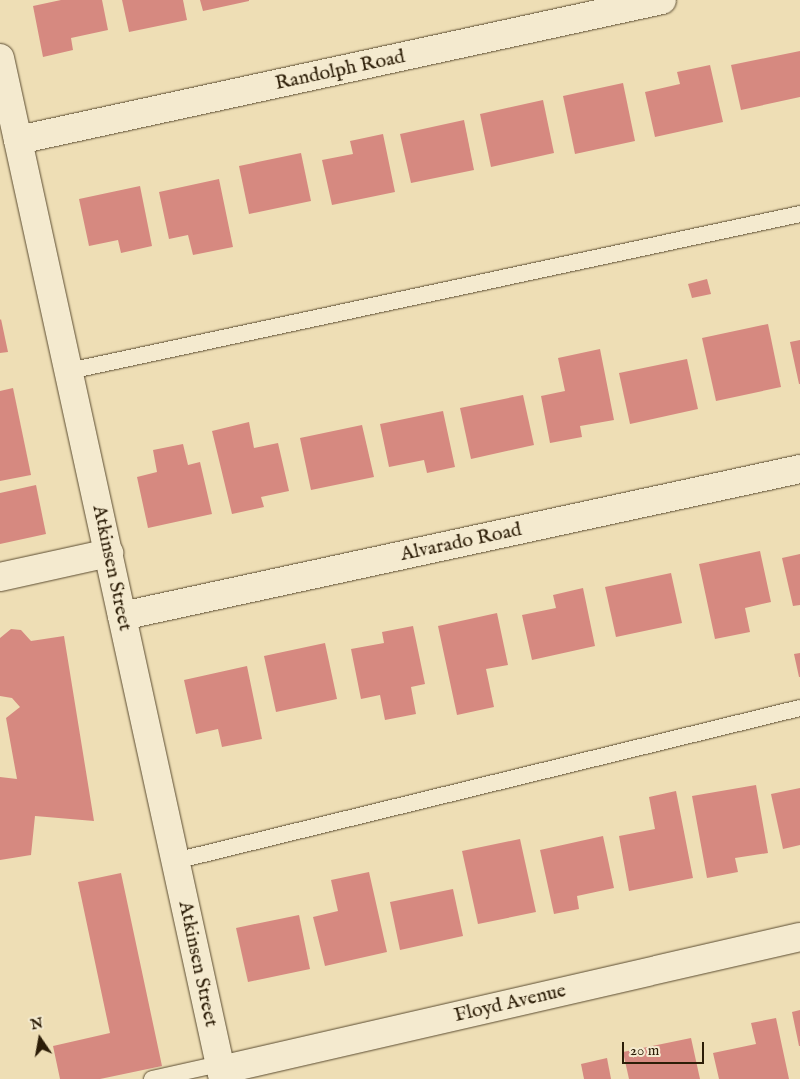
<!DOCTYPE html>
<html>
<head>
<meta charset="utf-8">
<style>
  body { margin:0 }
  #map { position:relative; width:800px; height:1079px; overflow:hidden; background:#eedeb5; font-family:"IM FELL English",serif }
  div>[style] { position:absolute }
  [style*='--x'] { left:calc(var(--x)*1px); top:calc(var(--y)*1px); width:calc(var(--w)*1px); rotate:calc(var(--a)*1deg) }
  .building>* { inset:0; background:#d68980 }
  .roads { filter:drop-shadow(0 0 1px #5c4d32) drop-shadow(0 0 1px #5c4d32) }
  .service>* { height:16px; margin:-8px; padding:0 8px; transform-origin:8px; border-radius:8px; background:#f4eacf }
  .minor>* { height:28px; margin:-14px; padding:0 14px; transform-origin:14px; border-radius:14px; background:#f4eacf }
  .tertiary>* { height:28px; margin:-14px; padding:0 14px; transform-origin:14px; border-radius:14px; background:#f4eacf }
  span { translate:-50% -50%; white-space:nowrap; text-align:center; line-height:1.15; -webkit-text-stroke:4px #f4eacf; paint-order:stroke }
  .street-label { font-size:20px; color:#2c1d07 }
  .north { position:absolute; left:15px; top:1014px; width:50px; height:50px; -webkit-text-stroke:4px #f4eacf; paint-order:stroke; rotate:348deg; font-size:14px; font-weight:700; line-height:20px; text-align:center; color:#2c1d07 }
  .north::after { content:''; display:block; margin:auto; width:18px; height:22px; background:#2c1d07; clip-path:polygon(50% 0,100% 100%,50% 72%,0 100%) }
  .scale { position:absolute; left:622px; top:1042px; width:82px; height:22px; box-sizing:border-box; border:2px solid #2c1d07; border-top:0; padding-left:6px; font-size:15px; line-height:18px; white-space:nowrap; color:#2c1d07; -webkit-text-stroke:4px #f4eacf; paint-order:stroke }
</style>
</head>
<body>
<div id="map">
  <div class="building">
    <div style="clip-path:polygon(61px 0,102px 0,108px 30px,71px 38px,73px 50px,43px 57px,33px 6px)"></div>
    <div style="clip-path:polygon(122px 0,183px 0,187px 20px,129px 32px)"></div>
    <div style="clip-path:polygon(200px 0,249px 0,249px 1px,203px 11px)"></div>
    <div style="clip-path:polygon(800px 51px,800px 97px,741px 110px,731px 65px)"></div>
    <div style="clip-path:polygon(710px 65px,723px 122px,655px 137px,645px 92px,680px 84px,677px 72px)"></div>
    <div style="clip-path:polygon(623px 83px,635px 141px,575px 154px,563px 96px)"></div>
    <div style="clip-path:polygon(543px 100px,554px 153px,491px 167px,480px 114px)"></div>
    <div style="clip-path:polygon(464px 120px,474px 170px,411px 183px,400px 134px)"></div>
    <div style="clip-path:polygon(383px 134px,395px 192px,332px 205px,322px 160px,353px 154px,350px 141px)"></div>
    <div style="clip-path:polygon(301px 153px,311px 201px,249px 214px,239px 166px)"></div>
    <div style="clip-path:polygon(219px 179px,233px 247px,193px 255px,188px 235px,169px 239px,159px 192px)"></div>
    <div style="clip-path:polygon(140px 186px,152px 246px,121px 253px,118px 240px,89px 246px,79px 199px)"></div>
    <div style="clip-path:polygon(707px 279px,711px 294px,692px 298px,688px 284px)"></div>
    <div style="clip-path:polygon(1px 319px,8px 352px,0 353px,0 320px)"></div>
    <div style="clip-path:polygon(768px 324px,781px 387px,716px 401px,702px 338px)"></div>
    <div style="clip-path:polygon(800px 340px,800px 384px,799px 384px,790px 342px)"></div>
    <div style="clip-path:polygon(600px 349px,614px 420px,580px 426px,582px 437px,550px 443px,541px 396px,565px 391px,558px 358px)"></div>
    <div style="clip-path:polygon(687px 359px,698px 409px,630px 424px,619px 373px)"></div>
    <div style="clip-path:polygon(13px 388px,31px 475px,0 481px,0 391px)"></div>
    <div style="clip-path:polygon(523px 395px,534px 445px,471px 459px,460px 408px)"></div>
    <div style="clip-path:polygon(443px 411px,455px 467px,427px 473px,424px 460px,389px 467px,380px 424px)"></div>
    <div style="clip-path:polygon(249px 422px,254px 448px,278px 443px,289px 491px,261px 497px,264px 507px,232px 514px,212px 431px)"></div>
    <div style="clip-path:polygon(362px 425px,374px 477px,311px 490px,300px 438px)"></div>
    <div style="clip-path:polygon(183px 444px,188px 465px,200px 462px,212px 514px,148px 528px,137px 477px,157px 472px,153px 450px)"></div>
    <div style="clip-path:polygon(36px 485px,46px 534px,0 544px,0 493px)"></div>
    <div style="clip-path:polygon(760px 551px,771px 602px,745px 608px,750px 632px,715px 639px,699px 564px)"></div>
    <div style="clip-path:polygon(800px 554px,800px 605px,793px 606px,782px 558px)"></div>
    <div style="clip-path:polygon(671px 573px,682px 623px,616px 637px,605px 587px)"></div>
    <div style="clip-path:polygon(583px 588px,595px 646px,532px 660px,522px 615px,556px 608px,553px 595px)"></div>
    <div style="clip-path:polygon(497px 613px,508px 665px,486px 669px,494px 707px,457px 715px,438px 626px)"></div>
    <div style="clip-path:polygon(413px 626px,425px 684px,411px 687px,416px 714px,385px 720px,380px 695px,361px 699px,351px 649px,384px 643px,382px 632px)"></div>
    <div style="clip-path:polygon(11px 629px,21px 630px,31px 641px,64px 636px,94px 821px,35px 816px,31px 855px,0 860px,0 777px,17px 779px,6px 718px,20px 707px,12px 698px,0 696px,0 638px)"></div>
    <div style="clip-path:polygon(325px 643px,337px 699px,276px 712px,264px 656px)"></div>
    <div style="clip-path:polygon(800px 653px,800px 677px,799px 677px,794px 654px)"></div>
    <div style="clip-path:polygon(247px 666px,262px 739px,222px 747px,218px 729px,196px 734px,184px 680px)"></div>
    <div style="clip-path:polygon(756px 785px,768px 853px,735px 858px,738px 872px,707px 878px,692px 796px)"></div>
    <div style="clip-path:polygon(800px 788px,800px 845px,783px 849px,771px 794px)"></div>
    <div style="clip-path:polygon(676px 791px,693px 878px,629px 891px,619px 836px,655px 829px,649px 797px)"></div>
    <div style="clip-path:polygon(603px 836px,614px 888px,577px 896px,579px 909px,554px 914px,540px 850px)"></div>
    <div style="clip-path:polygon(520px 839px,536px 912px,478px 924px,462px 851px)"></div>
    <div style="clip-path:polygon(369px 872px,387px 952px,325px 966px,313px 917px,338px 911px,331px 880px)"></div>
    <div style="clip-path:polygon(121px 873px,162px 1066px,100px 1079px,60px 1079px,53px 1046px,110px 1033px,78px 882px)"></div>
    <div style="clip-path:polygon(453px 889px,463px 936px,400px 950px,390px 902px)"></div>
    <div style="clip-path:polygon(299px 915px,310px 969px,248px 982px,236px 928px)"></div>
    <div style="clip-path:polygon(800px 1010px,800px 1046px,799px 1046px,792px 1012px)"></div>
    <div style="clip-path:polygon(776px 1018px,789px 1079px,719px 1079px,713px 1053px,756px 1044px,751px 1023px)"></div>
    <div style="clip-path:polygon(691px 1038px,700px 1079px,629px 1079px,623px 1052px)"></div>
    <div style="clip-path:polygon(607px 1058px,611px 1079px,584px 1079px,581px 1064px)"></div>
  </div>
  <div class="roads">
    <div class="service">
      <div style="--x:69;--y:371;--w:748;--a:-12.12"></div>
      <div style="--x:175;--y:861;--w:643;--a:-13.76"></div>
      <div style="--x:152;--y:1079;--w:69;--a:-12.6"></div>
    </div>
    <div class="minor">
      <div style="--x:18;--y:140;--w:659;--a:-12.26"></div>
      <div style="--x:0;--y:577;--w:112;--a:-12.4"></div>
      <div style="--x:221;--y:1070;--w:594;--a:-12.94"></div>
    </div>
    <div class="tertiary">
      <div style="--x:0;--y:58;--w:1045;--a:77.68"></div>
      <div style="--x:122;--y:616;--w:694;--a:-12.23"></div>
    </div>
  </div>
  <div class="street-label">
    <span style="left:340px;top:70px;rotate:-12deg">Randolph Road</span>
    <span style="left:461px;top:542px;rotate:-12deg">Alvarado Road</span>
    <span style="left:112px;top:568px;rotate:78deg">Atkinsen Street</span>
    <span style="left:198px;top:964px;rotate:78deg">Atkinsen Street</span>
    <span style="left:510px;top:1003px;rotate:-13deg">Floyd Avenue</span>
  </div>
  <div class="north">N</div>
  <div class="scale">20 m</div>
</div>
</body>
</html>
